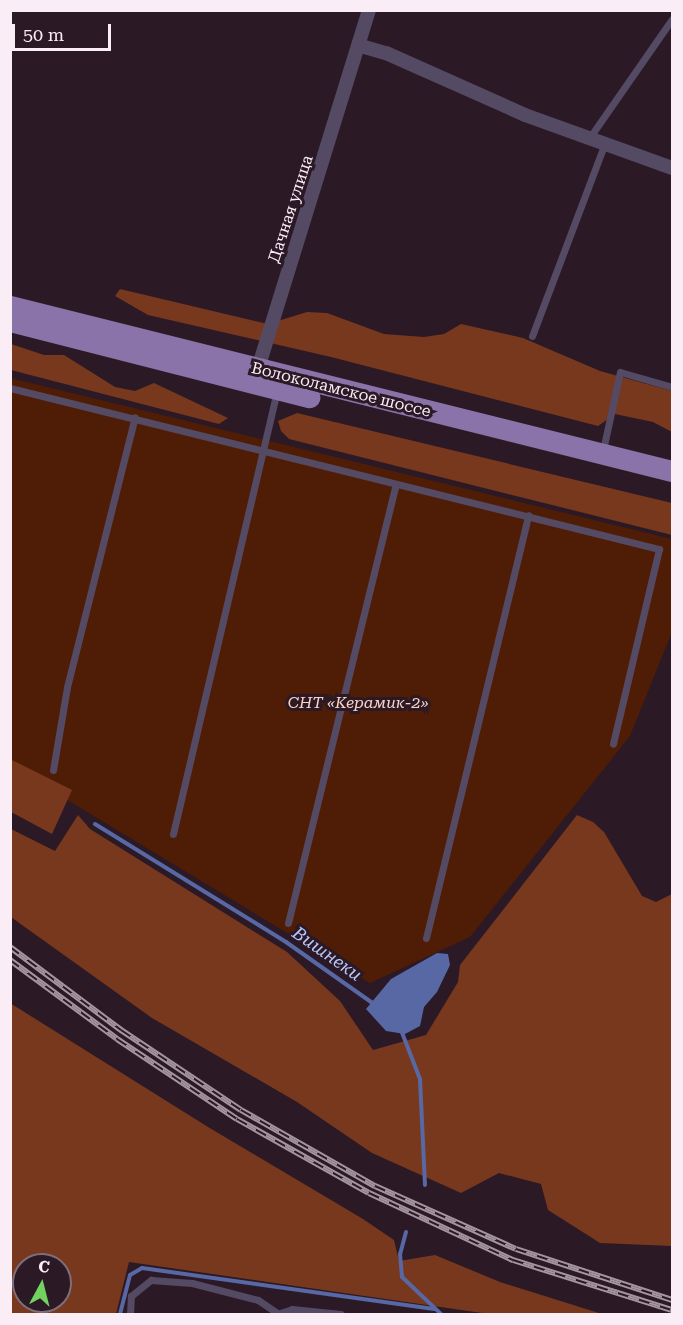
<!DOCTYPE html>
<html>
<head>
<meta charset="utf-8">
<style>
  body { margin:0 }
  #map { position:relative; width:683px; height:1325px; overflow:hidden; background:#2b1926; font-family:"Roboto Serif",serif }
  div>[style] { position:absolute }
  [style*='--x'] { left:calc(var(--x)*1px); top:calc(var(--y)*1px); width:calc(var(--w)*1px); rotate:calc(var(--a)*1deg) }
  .green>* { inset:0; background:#4f1d05 }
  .forest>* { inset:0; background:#77381e }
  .water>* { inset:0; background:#5768a4 }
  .stream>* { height:4px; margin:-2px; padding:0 2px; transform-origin:2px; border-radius:2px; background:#5768a4 }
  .service>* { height:7px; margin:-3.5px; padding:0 3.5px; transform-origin:3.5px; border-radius:3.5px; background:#554a64 }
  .minor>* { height:14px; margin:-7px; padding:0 7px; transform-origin:7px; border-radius:7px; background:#554a64 }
  .primary>* { height:21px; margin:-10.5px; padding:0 10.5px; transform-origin:10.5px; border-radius:10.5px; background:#8a73a8 }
  .rail>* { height:6px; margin-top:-3px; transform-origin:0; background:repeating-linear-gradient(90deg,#2b1926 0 11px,#a495a0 0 22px); box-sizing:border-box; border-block:2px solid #a495a0 }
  span { translate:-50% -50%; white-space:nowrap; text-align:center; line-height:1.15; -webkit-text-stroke:6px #2b1926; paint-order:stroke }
  .street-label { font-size:16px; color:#faedf6 }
  .park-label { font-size:16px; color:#fcd3c3; font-style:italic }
  .water-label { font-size:18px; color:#b6c7fb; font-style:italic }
  .frame { position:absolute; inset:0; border:12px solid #faedf6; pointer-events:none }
  .north { position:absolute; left:12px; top:1253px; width:60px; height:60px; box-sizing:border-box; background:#2b1926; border:2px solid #7e6e79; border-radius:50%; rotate:7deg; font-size:16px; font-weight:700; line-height:24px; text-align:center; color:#faedf6 }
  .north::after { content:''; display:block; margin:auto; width:21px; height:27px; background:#71d35e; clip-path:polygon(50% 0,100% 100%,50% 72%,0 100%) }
  .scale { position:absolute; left:12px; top:24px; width:99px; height:27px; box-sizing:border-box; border:3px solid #faedf6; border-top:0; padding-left:8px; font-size:18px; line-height:21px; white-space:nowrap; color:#faedf6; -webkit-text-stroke:4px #2b1926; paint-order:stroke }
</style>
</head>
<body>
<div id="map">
  <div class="green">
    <div style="clip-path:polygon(10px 378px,672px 539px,672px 632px,630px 736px,470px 937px,370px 983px,11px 766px)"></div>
  </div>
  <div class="forest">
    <div style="clip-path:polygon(120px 289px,268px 324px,307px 312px,327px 313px,384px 334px,424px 337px,444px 334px,461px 324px,523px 338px,600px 371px,672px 391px,672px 432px,653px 422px,615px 414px,598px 426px,331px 357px,148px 315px,115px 296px)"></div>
    <div style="clip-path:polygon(11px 344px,44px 355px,64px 355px,115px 387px,135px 391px,154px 383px,228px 418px,219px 424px,11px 370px)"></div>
    <div style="clip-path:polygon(297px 413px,672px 503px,672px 535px,289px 439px,281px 431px,278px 421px)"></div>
    <div style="clip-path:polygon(10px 759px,72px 790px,52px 834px,11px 812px)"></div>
    <div style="clip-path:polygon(78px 815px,90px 829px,287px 952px,340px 1001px,373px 1050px,426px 1035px,458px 982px,460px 965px,577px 815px,593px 822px,604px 832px,642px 896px,656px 902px,672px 894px,672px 1246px,600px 1243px,548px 1210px,541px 1184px,499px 1173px,461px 1193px,372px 1153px,297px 1102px,152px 1018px,22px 925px,11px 917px,11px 829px,55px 851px)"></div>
    <div style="clip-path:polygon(evenodd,10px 1003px,208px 1127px,363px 1219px,394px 1240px,399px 1261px,435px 1255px,500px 1282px,602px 1314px,489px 1314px,129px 1262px,116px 1314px,11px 1314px,10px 1003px,24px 1265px,60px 1265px,60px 1301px,24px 1301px,24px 1265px)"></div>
  </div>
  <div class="water">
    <div style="clip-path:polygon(437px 953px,448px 954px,450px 965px,437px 992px,424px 1007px,420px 1026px,405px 1034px,386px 1031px,366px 1009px,391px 979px)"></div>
  </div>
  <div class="stream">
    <div style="--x:95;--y:824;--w:225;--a:31.7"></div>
    <div style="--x:286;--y:942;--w:108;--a:35.2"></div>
    <div style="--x:401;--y:1030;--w:53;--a:68.8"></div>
    <div style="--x:420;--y:1079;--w:106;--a:87.3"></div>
    <div style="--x:406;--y:1232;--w:23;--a:105"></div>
    <div style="--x:400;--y:1254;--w:23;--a:85"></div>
    <div style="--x:402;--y:1277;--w:54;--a:43.5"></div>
    <div style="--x:120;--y:1314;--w:40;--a:-75.6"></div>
    <div style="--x:130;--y:1275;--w:14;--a:-30"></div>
    <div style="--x:142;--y:1268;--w:295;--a:8"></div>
  </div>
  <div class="service">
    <div style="--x:590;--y:137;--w:144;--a:-55.2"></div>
    <div style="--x:532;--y:336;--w:206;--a:-69.3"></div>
    <div style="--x:10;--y:388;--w:669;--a:13.93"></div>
    <div style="--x:659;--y:549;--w:200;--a:103.3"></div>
    <div style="--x:603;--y:450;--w:80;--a:-77.7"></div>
    <div style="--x:620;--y:372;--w:54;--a:16.1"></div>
    <div style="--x:53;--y:770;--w:84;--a:-80.4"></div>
    <div style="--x:67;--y:687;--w:278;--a:-75.9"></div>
    <div style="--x:173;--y:834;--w:454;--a:-76.8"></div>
    <div style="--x:288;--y:923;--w:452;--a:-76.2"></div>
    <div style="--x:426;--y:938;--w:435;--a:-76.4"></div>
    <div style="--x:130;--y:1314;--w:18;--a:-87"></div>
    <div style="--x:131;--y:1296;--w:26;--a:-39"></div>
    <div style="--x:151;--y:1280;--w:41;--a:4.2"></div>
    <div style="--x:192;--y:1283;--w:68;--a:14.4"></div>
    <div style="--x:258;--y:1300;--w:23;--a:34"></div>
    <div style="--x:277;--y:1314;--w:16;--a:-18"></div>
    <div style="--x:292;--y:1309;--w:49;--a:5.8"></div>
  </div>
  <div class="minor">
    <div style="--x:361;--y:46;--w:26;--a:16"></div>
    <div style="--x:386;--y:53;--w:152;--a:24"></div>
    <div style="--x:525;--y:115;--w:156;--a:19.8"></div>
    <div style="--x:256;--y:375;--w:382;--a:-72.8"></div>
  </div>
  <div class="primary">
    <div style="--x:10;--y:306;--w:682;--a:14"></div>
    <div style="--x:10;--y:321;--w:309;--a:14.3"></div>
  </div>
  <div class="rail">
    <div style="--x:10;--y:947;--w:139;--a:36.8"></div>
    <div style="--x:121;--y:1030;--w:144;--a:33.7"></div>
    <div style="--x:241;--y:1110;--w:154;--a:29.6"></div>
    <div style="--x:375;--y:1186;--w:154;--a:24.1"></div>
    <div style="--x:516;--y:1249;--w:164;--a:18.1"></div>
    <div style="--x:10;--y:960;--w:133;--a:36.4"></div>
    <div style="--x:117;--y:1039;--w:144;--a:33.7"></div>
    <div style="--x:237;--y:1119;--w:151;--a:29.3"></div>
    <div style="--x:369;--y:1193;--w:159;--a:25"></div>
    <div style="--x:513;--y:1260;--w:167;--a:17.5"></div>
  </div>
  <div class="street-label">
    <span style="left:291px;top:209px;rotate:-72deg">Дачная улица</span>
    <span style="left:341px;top:390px;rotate:14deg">Волоколамское шоссе</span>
  </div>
  <div class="park-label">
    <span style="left:358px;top:703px">СНТ «Керамик-2»</span>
  </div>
  <div class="water-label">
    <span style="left:327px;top:954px;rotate:35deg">Вишнеки</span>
  </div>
  <div class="frame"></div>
  <div class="north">С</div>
  <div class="scale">50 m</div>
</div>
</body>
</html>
